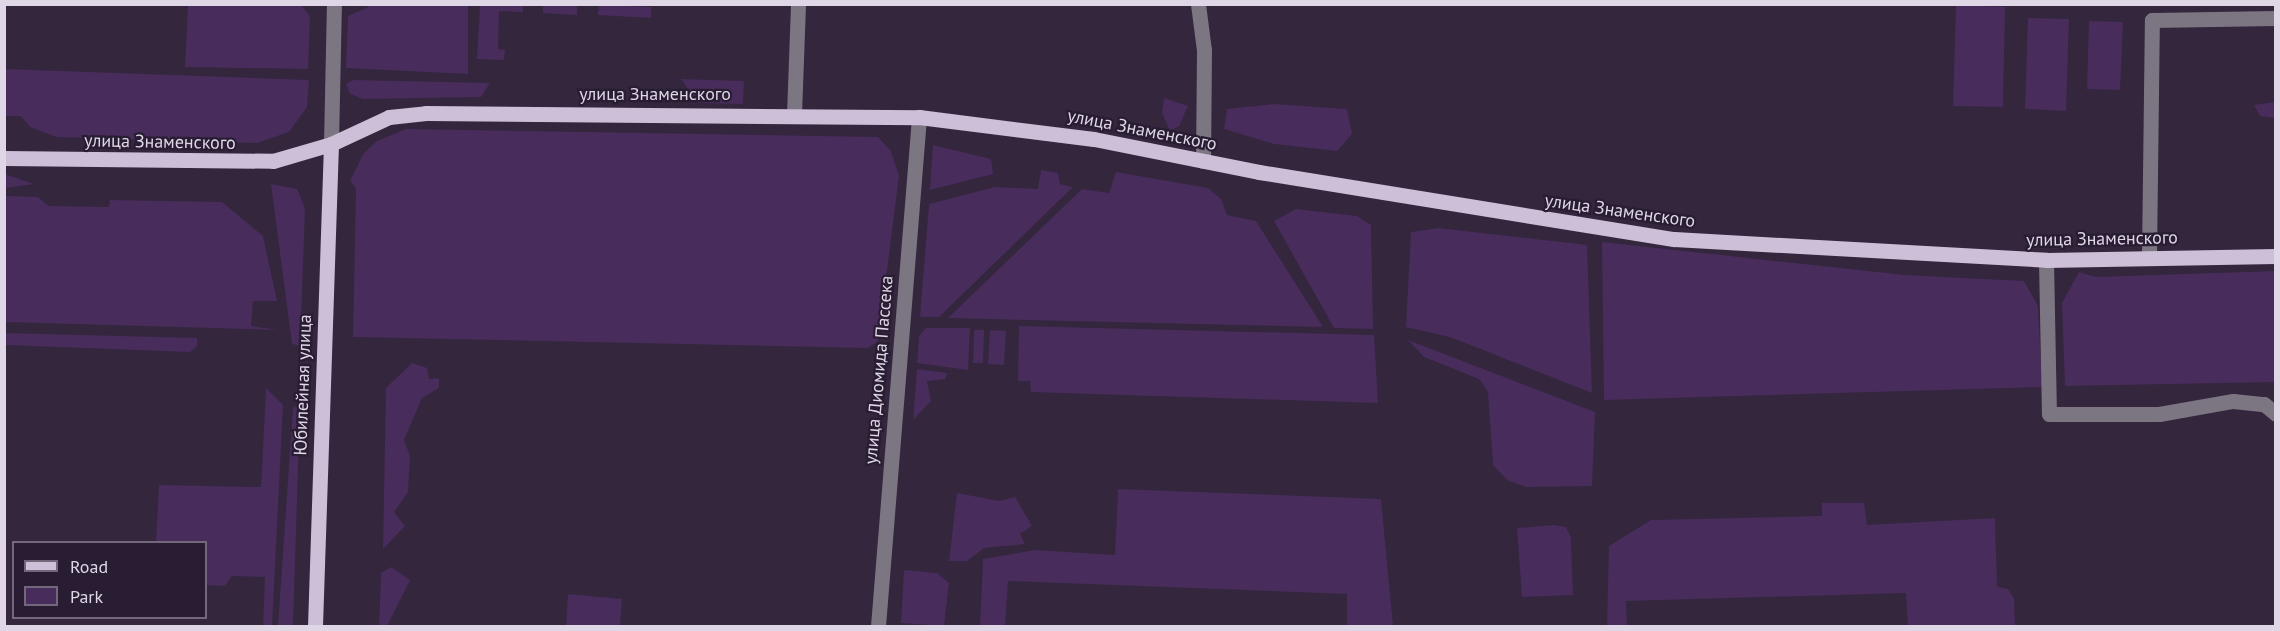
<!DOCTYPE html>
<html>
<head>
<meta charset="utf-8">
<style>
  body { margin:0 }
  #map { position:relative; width:2280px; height:631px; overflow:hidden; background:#33263d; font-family:"PT Sans",sans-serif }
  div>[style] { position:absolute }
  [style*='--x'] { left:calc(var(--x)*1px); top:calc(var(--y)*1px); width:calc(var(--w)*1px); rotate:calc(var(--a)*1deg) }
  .green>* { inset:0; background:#482c5b }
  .minor>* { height:15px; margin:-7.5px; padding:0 7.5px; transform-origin:7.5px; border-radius:7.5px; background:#7c7682 }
  .major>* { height:15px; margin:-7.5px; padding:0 7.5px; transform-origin:7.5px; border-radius:7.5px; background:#ccbfd7 }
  span { translate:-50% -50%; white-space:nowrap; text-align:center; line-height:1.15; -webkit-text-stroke:4.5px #291d33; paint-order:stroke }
  .street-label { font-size:18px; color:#dfd7e6 }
  .frame { position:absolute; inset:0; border:6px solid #dfd7e6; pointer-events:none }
  .legend { position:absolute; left:12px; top:541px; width:195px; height:78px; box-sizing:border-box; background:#291d33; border:2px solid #72677b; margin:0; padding:8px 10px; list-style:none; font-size:18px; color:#dfd7e6 }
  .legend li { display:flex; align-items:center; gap:12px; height:30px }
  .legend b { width:30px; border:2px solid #72677b }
</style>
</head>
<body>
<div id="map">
  <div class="green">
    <div style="clip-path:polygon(188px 5px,301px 5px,310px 16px,308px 69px,185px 67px)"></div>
    <div style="clip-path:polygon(372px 5px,468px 5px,468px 74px,346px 68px,348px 16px)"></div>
    <div style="clip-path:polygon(480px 5px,523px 5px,523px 12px,499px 11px,498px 49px,505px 50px,504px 60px,477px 59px)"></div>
    <div style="clip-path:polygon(543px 5px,577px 5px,577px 15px,543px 13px)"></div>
    <div style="clip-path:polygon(599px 5px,651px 7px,651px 18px,598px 15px)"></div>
    <div style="clip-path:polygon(1956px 5px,2005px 7px,2003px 107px,1953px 106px)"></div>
    <div style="clip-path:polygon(2028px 18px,2069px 19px,2066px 111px,2025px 109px)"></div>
    <div style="clip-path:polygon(2089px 21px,2123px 22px,2120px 90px,2087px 89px)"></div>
    <div style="clip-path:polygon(5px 69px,309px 80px,307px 107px,289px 132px,257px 143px,56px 137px,30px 127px,21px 116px,5px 116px)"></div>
    <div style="clip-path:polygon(681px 79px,744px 81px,743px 104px,698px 103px)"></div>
    <div style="clip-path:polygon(353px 80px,490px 83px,481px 97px,363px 99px,350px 94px,346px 84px)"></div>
    <div style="clip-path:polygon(1164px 98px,1188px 106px,1179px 126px,1170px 131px,1162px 113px)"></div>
    <div style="clip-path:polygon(2275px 102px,2275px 118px,2260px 116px,2254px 105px)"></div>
    <div style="clip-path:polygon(1274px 104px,1347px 109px,1352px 134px,1337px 151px,1274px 144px,1224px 129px,1227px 109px)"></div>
    <div style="clip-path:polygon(406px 129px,878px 137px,891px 151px,899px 176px,878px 341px,868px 348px,353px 337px,356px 188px,350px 181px,363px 154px,377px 141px)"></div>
    <div style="clip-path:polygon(933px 145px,991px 159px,993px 174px,930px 190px)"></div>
    <div style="clip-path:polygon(1041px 170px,1058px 173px,1060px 184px,1073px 187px,939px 317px,920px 317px,929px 204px,995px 187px,1038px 189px)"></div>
    <div style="clip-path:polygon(1116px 172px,1208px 188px,1221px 199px,1227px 215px,1256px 221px,1323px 327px,948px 318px,1082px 189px,1109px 193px)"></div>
    <div style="clip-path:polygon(5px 175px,7px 175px,34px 184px,5px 188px)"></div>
    <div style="clip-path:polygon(271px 184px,297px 189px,305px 208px,300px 346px,292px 344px)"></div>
    <div style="clip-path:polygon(5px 196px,38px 197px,49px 206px,109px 207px,110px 200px,222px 202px,263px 236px,277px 301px,253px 301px,251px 326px,278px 330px,5px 322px)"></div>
    <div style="clip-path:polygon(1296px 209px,1357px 216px,1371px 225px,1373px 329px,1334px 328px,1274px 221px)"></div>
    <div style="clip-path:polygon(1439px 228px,1587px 245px,1592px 393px,1450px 337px,1406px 327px,1411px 232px)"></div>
    <div style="clip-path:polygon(1602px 242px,1905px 275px,2024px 281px,2038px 306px,2042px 387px,1604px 400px)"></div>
    <div style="clip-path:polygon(2275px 271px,2275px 382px,2065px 386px,2062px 303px,2079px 272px,2096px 277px)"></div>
    <div style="clip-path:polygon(1019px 326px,1374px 335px,1378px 403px,1031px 392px,1030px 381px,1018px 381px)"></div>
    <div style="clip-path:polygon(926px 328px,970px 328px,968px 370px,917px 363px,919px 336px)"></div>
    <div style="clip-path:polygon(974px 330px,984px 330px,983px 363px,973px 363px)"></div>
    <div style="clip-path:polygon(990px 330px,1006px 331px,1004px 365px,988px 364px)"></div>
    <div style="clip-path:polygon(5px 333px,197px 338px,197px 346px,190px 352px,5px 345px)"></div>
    <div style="clip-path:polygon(1408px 340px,1595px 412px,1592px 486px,1526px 487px,1507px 480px,1493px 465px,1488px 392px,1479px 379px,1424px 357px)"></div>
    <div style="clip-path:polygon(412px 363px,427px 368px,429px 379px,439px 378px,439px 388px,422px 398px,404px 440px,410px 456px,408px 492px,394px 512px,405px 526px,383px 549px,386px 388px)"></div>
    <div style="clip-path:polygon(917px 369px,947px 373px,945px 379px,927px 381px,931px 401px,913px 420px)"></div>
    <div style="clip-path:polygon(266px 388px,283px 405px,272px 626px,263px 626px,265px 577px,232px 576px,225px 586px,206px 585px,206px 542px,156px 542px,159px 485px,261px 487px)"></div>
    <div style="clip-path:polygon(293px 407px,300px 407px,293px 626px,278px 626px)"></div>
    <div style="clip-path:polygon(1118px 489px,1381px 499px,1393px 626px,1347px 626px,1347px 594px,1008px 581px,1005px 626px,980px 626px,983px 559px,1035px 550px,1115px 555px)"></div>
    <div style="clip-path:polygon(957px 493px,999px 501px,1015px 497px,1032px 526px,1020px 534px,1025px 544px,984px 548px,967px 561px,949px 561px)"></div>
    <div style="clip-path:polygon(1822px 503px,1864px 503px,1867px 525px,1995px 518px,1997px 587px,2008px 589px,2014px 598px,2015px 626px,1908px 626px,1906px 593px,1626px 601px,1627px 626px,1607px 625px,1609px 546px,1651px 520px,1822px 516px)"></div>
    <div style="clip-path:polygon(1554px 525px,1566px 527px,1571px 538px,1573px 595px,1522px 597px,1517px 528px)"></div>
    <div style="clip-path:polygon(391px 567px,410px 580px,387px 626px,379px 626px,381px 573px)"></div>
    <div style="clip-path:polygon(904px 570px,937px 573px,949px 583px,944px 626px,901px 623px)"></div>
    <div style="clip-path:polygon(568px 594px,622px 599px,620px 626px,566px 626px)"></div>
  </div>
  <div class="minor">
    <div style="--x:1198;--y:4;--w:46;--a:82.6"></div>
    <div style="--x:1204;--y:50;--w:111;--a:90.5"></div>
    <div style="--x:794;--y:114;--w:110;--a:-87.9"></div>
    <div style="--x:331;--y:144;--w:140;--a:-88.8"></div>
    <div style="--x:2149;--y:257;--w:237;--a:-89.3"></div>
    <div style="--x:2152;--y:20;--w:124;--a:-0.9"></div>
    <div style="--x:2046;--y:260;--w:154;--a:88.9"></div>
    <div style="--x:2049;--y:414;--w:110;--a:0"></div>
    <div style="--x:2159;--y:414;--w:75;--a:-10"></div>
    <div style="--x:2233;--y:401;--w:31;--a:6"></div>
    <div style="--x:2264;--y:404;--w:16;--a:40"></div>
    <div style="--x:878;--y:626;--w:511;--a:-85.39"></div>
  </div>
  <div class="major">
    <div style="--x:4;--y:158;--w:269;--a:0.6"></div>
    <div style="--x:273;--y:161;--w:60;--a:-16.3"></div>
    <div style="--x:331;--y:144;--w:64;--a:-25"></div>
    <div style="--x:389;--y:117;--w:37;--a:-6"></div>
    <div style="--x:426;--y:113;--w:493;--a:0.5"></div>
    <div style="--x:919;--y:117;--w:176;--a:7.2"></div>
    <div style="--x:1094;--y:139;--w:168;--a:11.3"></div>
    <div style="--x:1259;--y:172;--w:420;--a:9.2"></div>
    <div style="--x:1674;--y:239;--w:373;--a:3.2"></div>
    <div style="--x:2046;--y:260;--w:230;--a:-1"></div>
    <div style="--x:315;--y:626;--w:482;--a:-88.1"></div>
  </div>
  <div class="street-label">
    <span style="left:655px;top:94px">улица Знаменского</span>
    <span style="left:1142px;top:130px;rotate:11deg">улица Знаменского</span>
    <span style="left:160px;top:142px;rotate:1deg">улица Знаменского</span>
    <span style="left:1620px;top:211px;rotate:8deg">улица Знаменского</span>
    <span style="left:2102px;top:239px;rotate:-1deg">улица Знаменского</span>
    <span style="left:879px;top:370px;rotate:-85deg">улица Диомида Пассека</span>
    <span style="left:303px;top:385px;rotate:-88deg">Юбилейная улица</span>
  </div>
  <div class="frame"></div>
  <ul class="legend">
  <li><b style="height:8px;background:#ccbfd7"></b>Road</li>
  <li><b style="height:16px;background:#482c5b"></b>Park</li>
  </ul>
</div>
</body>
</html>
